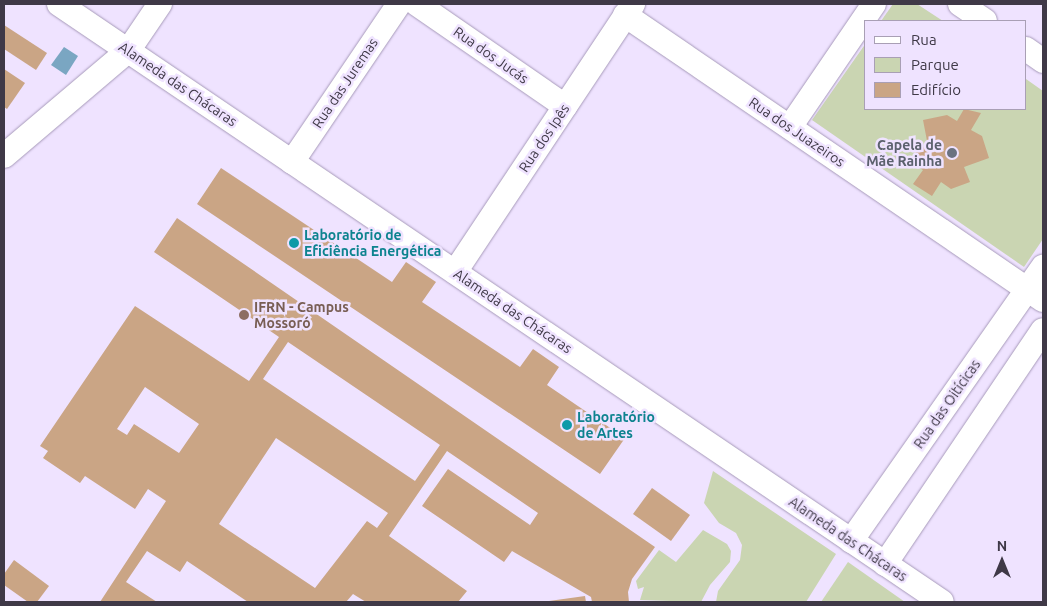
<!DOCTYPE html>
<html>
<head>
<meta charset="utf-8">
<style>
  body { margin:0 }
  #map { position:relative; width:1047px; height:606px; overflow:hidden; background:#efe3ff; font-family:Ubuntu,sans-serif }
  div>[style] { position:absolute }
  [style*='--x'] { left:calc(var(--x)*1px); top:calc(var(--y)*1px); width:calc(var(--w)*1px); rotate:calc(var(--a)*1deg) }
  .green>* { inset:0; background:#cad5b2 }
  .water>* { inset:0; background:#7aa6c2 }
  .building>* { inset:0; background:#caa585 }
  .roads { filter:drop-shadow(0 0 1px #a79aba) drop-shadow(0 0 1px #a79aba) }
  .street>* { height:24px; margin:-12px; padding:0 12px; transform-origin:12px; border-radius:12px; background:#fff }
  .dots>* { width:14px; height:14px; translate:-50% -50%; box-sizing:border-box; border:2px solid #efe3ff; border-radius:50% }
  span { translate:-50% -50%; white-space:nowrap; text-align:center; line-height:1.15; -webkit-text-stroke:5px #efe3ff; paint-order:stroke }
  .street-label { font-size:14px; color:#3f3947 }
  .worship-label { font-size:14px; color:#5b616d; font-weight:700 }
  .right { translate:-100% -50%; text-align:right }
  .culture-label { font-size:14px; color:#0d838f; font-weight:700 }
  .left { translate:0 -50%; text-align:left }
  .education-label { font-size:14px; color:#785e54; font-weight:700 }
  .frame { position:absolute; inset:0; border:5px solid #3f3947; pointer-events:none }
  .legend { position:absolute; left:864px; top:20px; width:162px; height:90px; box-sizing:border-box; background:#efe3ff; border:1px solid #a99fb5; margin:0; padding:6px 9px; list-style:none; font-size:15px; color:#3f3947 }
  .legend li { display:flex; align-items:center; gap:10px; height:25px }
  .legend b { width:25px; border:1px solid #a99fb5 }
  .north { position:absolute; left:977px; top:536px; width:50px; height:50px; -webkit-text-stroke:4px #efe3ff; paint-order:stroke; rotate:0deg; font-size:14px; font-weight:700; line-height:20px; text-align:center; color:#3f3947 }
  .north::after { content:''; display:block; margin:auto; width:18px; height:22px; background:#3f3947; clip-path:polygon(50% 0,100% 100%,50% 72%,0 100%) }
</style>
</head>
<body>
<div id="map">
  <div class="green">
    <div style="clip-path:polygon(893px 4px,917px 4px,943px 21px,881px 21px)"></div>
    <div style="clip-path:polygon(866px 43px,866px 109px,1026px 109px,1026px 79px,1043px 91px,1043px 239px,1024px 267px,812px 120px)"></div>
    <div style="clip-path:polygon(713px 471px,836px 554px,806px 602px,716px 602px,718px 591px,740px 560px,742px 545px,736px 533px,719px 523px,704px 503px)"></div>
    <div style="clip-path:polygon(703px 530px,727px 544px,731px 551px,730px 562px,710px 585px,701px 602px,640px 600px,644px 587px,638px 589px,636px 581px,659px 550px,676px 562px)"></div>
    <div style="clip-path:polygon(848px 562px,905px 602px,821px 602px)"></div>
  </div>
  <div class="water">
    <div style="clip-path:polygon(64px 47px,78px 56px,66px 75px,51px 65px)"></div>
  </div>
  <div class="building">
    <div style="clip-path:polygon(4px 25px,47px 53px,36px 70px,4px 49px)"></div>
    <div style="clip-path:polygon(4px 69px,25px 83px,7px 109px,4px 107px)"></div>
    <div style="clip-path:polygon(964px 109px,981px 113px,971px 130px,982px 136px,989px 158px,964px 167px,970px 182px,951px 189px,941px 182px,932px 196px,913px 184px,923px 170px,913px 164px,916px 149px,928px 146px,923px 120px,947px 115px,957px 121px)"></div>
    <div style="clip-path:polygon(221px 168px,392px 282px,406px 262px,436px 282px,422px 302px,520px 367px,533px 349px,559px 367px,547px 385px,625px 438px,600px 474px,197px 204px)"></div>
    <div style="clip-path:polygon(evenodd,177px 218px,655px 547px,632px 579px,628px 592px,629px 602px,592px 602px,591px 597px,512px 551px,504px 562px,422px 506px,448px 469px,530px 525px,538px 513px,447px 451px,389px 536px,467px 591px,458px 602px,366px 602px,353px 594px,346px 602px,248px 602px,187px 561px,180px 572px,147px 551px,126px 582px,157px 602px,100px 602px,166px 501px,148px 489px,135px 509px,85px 476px,80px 483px,43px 458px,48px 451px,40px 446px,135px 306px,249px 381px,279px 337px,154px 252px,177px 218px,288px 342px,440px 445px,415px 481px,263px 379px,288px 342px,177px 218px,145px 387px,199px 424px,179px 453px,134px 424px,127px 435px,117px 429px,145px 387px,177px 218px,276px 438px,388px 513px,377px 528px,367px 521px,315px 588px,219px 524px,276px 438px)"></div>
    <div style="clip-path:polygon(652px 488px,690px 515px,671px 541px,633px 514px)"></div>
    <div style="clip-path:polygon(14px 560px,49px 586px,37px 602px,28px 602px,4px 585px,4px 574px)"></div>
    <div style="clip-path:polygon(585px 596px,586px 602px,549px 602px,549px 601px)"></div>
  </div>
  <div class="roads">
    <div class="street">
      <div style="--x:59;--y:4;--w:1066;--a:34.11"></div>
      <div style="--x:417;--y:4;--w:180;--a:34.6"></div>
      <div style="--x:960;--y:4;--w:30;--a:34"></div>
      <div style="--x:625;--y:15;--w:506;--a:34.29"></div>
      <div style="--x:1026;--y:49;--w:21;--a:35"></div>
      <div style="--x:790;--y:127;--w:149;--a:-55.7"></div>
      <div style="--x:4;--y:156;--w:162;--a:-40.3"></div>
      <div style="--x:128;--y:51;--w:57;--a:-55.8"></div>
      <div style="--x:292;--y:162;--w:191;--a:-55.9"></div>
      <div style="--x:455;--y:272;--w:322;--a:-56.4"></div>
      <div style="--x:851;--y:541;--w:335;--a:-55"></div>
      <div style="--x:885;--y:564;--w:282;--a:-56"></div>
    </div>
  </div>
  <div class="dots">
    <div style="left:952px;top:153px;background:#6b7280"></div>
    <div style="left:294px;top:243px;background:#0f9aa8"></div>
    <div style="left:244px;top:315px;background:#8d6e63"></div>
    <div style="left:567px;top:425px;background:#0f9aa8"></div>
  </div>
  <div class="street-label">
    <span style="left:491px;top:55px;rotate:35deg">Rua dos Jucás</span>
    <span style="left:345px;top:83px;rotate:-56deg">Rua das Juremas</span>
    <span style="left:178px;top:84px;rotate:34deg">Alameda das Chácaras</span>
    <span style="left:797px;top:132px;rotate:34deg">Rua dos Juazeiros</span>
    <span style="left:544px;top:138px;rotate:-56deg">Rua dos Ipês</span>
    <span style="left:513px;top:311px;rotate:34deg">Alameda das Chácaras</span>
    <span style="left:947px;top:404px;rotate:-55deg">Rua das Oitícicas</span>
    <span style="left:848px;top:539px;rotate:34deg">Alameda das Chácaras</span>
  </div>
  <div class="worship-label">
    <span class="right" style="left:942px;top:153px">Capela de<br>Mãe Rainha</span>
  </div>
  <div class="culture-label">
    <span class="left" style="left:304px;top:243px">Laboratório de<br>Eficiência Energética</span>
    <span class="left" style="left:577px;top:425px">Laboratório<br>de Artes</span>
  </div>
  <div class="education-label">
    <span class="left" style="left:254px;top:315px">IFRN - Campus<br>Mossoró</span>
  </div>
  <div class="frame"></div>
  <ul class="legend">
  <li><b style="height:6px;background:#fff"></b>Rua</li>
  <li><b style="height:14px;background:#cad5b2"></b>Parque</li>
  <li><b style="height:14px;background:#caa585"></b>Edifício</li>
  </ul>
  <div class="north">N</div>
</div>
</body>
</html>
